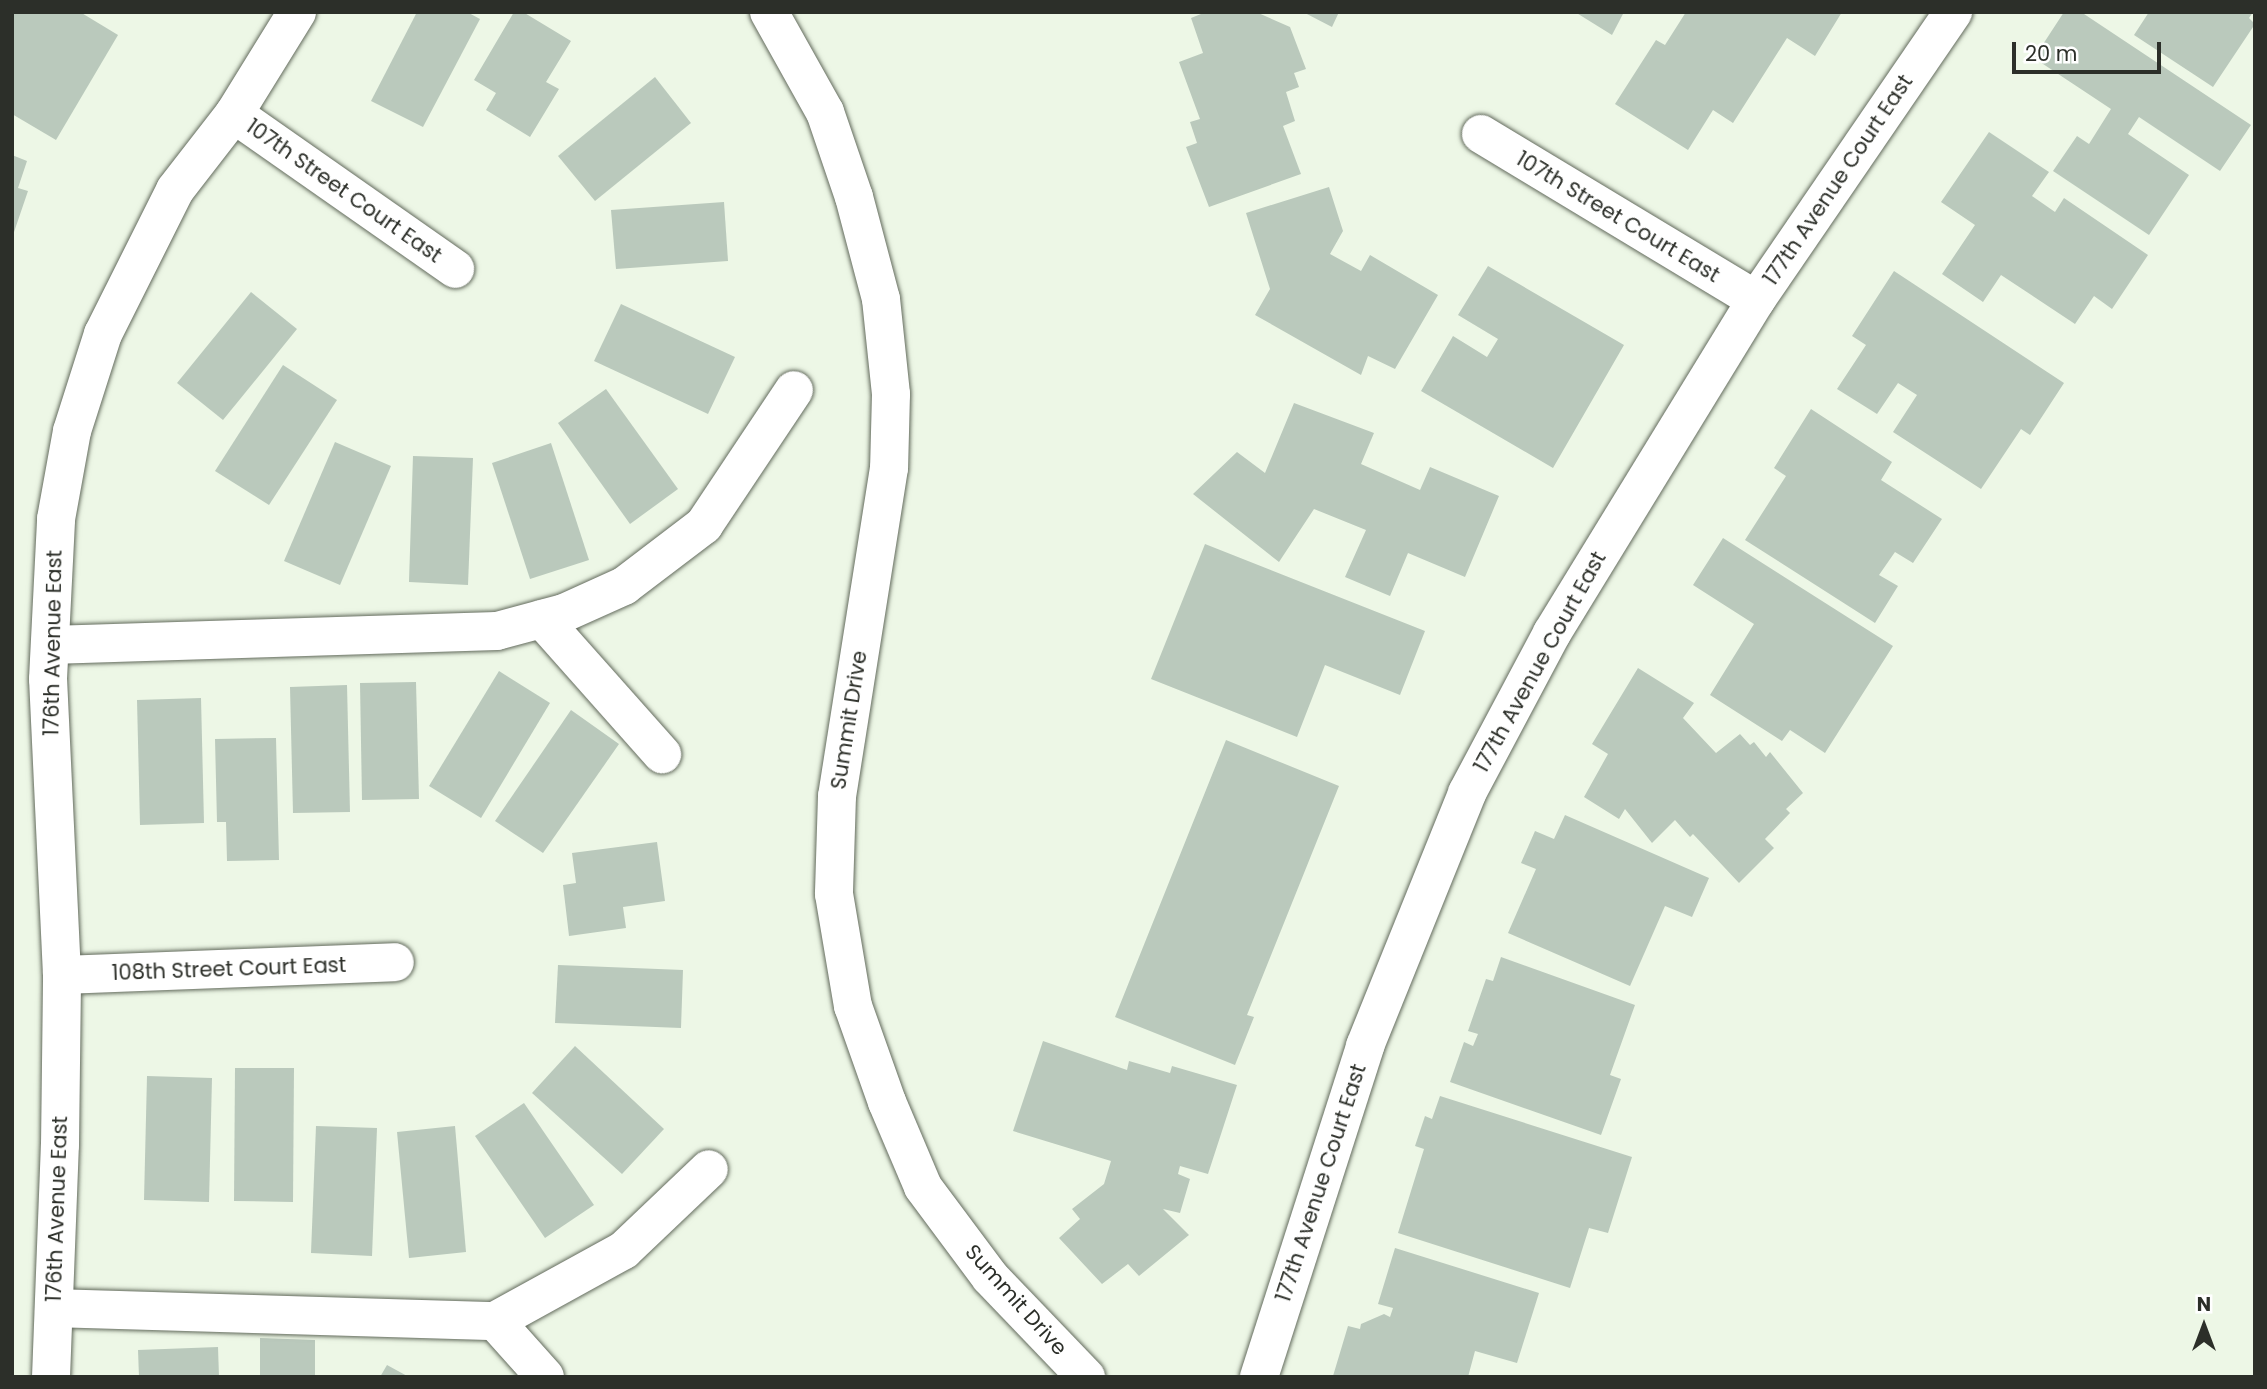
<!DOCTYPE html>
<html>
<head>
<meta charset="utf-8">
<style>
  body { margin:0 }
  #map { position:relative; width:2267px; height:1389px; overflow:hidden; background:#edf7e6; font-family:Poppins,sans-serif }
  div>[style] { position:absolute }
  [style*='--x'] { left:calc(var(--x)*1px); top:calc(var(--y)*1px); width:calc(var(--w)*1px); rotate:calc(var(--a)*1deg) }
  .building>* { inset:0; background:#bac9bc }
  .roads { filter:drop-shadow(0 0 2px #636b5d) drop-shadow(0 0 2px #636b5d) }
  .minor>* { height:38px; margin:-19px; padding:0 19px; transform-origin:19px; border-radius:19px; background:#fff }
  span { translate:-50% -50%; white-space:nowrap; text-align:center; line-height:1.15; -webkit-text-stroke:6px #fff; paint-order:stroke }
  .street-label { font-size:21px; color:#2c2f29 }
  .frame { position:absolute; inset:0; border:14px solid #2c2f29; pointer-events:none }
  .north { position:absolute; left:2169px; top:1291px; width:70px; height:70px; -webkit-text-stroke:5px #fff; paint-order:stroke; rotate:0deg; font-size:19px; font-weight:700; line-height:28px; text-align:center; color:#2c2f29 }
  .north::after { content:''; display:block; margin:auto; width:24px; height:32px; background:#2c2f29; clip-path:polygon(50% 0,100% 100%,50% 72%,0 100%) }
  .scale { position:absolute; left:2012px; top:42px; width:149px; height:32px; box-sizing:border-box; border:4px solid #2c2f29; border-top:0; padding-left:9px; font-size:21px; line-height:24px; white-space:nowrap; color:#2c2f29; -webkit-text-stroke:5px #fff; paint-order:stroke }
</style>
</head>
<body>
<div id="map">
  <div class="building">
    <div style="clip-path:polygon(12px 12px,80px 12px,118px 35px,56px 140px,12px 114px)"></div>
    <div style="clip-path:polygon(417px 12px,467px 12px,480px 19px,423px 127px,371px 101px)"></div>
    <div style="clip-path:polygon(514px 12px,523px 12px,571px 41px,546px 82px,559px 89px,530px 137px,486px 110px,496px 93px,474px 80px)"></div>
    <div style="clip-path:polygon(1206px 12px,1256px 12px,1290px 27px,1306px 69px,1294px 73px,1299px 87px,1286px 92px,1295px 121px,1283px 126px,1301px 174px,1209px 207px,1186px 147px,1197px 143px,1190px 122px,1200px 119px,1179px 62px,1203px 53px,1191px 18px)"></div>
    <div style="clip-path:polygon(1303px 12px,1339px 12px,1332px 27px)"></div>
    <div style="clip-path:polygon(1575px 12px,1624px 12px,1612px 35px)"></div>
    <div style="clip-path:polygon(1686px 12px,1842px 12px,1815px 56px,1787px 38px,1733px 123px,1713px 110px,1688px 150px,1615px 104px,1656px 40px,1665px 45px)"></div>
    <div style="clip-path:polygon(2064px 12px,2081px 12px,2251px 125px,2220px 171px,2139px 117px,2128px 134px,2189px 175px,2149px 235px,2053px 171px,2077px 136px,2089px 144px,2111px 109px,2034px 58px)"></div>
    <div style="clip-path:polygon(2149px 12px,2253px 12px,2249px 18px,2255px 24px,2213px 87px,2134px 35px)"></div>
    <div style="clip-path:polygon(655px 77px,691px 123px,595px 201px,558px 156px)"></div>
    <div style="clip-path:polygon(1989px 132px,2049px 172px,2032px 196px,2055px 212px,2064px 198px,2148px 255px,2112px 309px,2094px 296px,2075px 324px,2001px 275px,1983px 302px,1942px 274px,1975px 225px,1941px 202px)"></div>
    <div style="clip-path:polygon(12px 155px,27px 161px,18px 188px,28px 191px,13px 235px)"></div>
    <div style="clip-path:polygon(1329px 187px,1343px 231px,1330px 254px,1361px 271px,1370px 255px,1438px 295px,1395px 369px,1368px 356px,1361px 375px,1255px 315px,1270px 289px,1246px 213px)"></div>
    <div style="clip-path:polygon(724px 202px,728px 261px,616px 269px,611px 210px)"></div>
    <div style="clip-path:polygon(1488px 266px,1624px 345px,1553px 468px,1421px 391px,1453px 336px,1487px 357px,1498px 339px,1458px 315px)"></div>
    <div style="clip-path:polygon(1894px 271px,2064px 383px,2030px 435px,2021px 429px,1981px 489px,1893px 432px,1917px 395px,1898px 383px,1877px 414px,1837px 389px,1866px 345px,1852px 336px)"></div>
    <div style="clip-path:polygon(251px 292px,297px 329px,223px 420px,177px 383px)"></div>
    <div style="clip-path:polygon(621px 304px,735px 357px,708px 414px,594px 361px)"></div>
    <div style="clip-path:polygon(283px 365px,337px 400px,269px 505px,215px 471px)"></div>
    <div style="clip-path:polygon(606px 389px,678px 489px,630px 524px,558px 423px)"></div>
    <div style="clip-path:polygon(1294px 403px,1374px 433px,1361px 464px,1420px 490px,1430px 467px,1499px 496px,1465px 577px,1408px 553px,1390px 596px,1345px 577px,1366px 530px,1314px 509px,1279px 562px,1193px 494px,1237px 452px,1265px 473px)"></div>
    <div style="clip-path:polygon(1811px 409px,1892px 462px,1881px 480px,1942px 519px,1913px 563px,1895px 552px,1879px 575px,1898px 586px,1875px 623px,1745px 540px,1786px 476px,1774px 468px)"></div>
    <div style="clip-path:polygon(335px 442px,391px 466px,340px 585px,284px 561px)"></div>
    <div style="clip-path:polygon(551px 443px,589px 560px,530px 579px,492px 463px)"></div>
    <div style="clip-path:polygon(413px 456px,473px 458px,468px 585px,409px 582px)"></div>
    <div style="clip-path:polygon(1723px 538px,1893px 646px,1825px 753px,1790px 730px,1782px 741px,1710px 695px,1754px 624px,1693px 585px)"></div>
    <div style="clip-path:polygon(1205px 544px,1425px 631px,1400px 695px,1325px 665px,1297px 737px,1151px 679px)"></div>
    <div style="clip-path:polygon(1638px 668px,1694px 703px,1683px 718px,1716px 753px,1740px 734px,1750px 745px,1754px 742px,1766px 757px,1770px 752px,1803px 793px,1786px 809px,1790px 813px,1765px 839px,1774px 848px,1739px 883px,1693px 834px,1690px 837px,1675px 820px,1652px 843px,1625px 809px,1619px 819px,1584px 797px,1608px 754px,1592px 744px)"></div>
    <div style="clip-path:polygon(499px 671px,550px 703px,481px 818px,429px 786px)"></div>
    <div style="clip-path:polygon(416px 682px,419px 799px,362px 800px,360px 683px)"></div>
    <div style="clip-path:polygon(347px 685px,350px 812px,293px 813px,290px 687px)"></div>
    <div style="clip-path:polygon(201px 698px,204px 823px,140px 825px,137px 700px)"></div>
    <div style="clip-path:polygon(571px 710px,619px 744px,543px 853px,495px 821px)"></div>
    <div style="clip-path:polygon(276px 738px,279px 860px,227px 861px,226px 822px,217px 822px,215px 739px)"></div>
    <div style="clip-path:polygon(1226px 740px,1339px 786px,1247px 1015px,1254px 1017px,1235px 1065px,1115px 1017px)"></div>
    <div style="clip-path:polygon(1565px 815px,1709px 878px,1692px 917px,1665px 906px,1630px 986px,1508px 933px,1536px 869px,1521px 863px,1535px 831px,1554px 839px)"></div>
    <div style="clip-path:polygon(657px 842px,665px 901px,623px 907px,626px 928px,569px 936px,563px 885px,576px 883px,572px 853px)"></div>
    <div style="clip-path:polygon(1501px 957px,1635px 1005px,1610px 1075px,1621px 1079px,1601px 1135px,1450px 1082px,1464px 1042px,1473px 1046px,1478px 1034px,1468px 1031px,1486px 979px,1493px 981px)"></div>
    <div style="clip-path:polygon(558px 965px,683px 970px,681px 1028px,555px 1023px)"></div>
    <div style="clip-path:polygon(1043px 1041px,1127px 1070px,1129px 1061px,1170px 1073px,1172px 1066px,1237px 1085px,1208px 1174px,1180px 1166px,1178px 1174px,1190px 1179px,1180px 1213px,1163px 1209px,1189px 1235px,1139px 1276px,1128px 1264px,1102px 1284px,1059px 1238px,1080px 1219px,1072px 1209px,1104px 1184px,1111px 1161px,1013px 1131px)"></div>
    <div style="clip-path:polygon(575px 1046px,664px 1129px,622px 1174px,532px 1093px)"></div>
    <div style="clip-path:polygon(235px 1068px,294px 1068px,293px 1202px,234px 1201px)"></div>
    <div style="clip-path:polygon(147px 1076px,212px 1078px,209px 1202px,144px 1200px)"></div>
    <div style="clip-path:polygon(1440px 1096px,1632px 1157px,1608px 1233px,1589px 1228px,1570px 1288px,1398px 1233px,1424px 1149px,1415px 1146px,1425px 1116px,1432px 1119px)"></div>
    <div style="clip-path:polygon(524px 1103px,594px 1205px,545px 1238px,475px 1136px)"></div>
    <div style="clip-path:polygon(316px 1126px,377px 1128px,372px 1256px,311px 1253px)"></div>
    <div style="clip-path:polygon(455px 1126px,466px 1252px,409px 1258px,397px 1132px)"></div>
    <div style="clip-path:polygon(1395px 1248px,1539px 1293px,1517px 1363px,1475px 1351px,1468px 1377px,1333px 1376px,1348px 1326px,1360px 1329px,1361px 1324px,1384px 1314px,1390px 1317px,1393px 1308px,1378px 1304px)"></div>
    <div style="clip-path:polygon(260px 1338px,315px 1340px,315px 1377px,260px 1377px)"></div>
    <div style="clip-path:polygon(218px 1347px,219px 1377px,139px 1377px,138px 1350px)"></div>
    <div style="clip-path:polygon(387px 1365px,409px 1377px,380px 1377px)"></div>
  </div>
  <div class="roads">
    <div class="minor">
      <div style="--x:769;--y:12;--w:115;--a:60.8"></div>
      <div style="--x:825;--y:112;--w:90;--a:71.2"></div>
      <div style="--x:854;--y:197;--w:106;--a:75.2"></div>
      <div style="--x:881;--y:299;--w:96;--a:84"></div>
      <div style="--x:891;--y:394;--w:74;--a:91.5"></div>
      <div style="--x:889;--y:468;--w:332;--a:99"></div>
      <div style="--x:837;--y:796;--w:98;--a:91.8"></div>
      <div style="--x:834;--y:894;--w:114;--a:80.4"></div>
      <div style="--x:853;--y:1006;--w:102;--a:70.5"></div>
      <div style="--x:887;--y:1102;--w:92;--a:67"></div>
      <div style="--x:923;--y:1187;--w:112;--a:53.3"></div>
      <div style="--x:990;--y:1277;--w:139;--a:46.2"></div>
      <div style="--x:234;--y:114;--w:270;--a:35"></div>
      <div style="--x:1481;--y:134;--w:321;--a:31.1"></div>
      <div style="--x:542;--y:619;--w:181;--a:48.4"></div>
      <div style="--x:50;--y:645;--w:447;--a:-1.8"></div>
      <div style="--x:497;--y:631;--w:69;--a:-15"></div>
      <div style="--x:564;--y:613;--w:66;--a:-24.2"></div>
      <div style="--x:624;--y:586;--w:101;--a:-37.3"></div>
      <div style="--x:704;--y:525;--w:162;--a:-56.3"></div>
      <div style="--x:62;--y:975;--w:333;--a:-2.2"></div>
      <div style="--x:54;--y:1308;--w:441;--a:1.7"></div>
      <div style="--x:495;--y:1321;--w:75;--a:48.2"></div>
      <div style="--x:495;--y:1321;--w:147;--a:-28.8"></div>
      <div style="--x:624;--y:1250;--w:117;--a:-43.6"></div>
      <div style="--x:51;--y:1377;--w:232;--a:-87.8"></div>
      <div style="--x:60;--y:1145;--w:170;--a:-89.3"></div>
      <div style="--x:62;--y:975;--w:296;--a:-92.7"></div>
      <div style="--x:48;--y:679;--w:160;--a:-87.1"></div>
      <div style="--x:56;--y:519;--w:89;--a:-79.7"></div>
      <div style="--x:72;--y:431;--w:102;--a:-72.3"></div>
      <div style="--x:103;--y:334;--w:161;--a:-63.4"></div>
      <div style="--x:175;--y:190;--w:96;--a:-52.2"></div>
      <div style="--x:234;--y:114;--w:120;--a:-58.3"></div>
      <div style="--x:1259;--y:1377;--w:348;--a:-72.2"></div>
      <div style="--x:1365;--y:1046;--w:273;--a:-68"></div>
      <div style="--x:1467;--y:793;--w:181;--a:-62"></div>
      <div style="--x:1552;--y:633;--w:391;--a:-58.5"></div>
      <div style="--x:1756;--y:300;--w:349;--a:-55.6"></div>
    </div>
  </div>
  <div class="street-label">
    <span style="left:1838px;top:180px;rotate:-56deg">177th Avenue Court East</span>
    <span style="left:344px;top:191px;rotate:35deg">107th Street Court East</span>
    <span style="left:1618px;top:217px;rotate:31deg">107th Street Court East</span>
    <span style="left:53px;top:643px;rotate:-89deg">176th Avenue East</span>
    <span style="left:1540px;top:662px;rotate:-61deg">177th Avenue Court East</span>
    <span style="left:849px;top:720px;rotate:-81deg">Summit Drive</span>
    <span style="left:229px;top:969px;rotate:-2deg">108th Street Court East</span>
    <span style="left:1321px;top:1183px;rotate:-72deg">177th Avenue Court East</span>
    <span style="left:57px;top:1209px;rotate:-88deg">176th Avenue East</span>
    <span style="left:1016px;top:1300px;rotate:48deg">Summit Drive</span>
  </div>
  <div class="frame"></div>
  <div class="north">N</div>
  <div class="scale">20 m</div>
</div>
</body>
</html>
